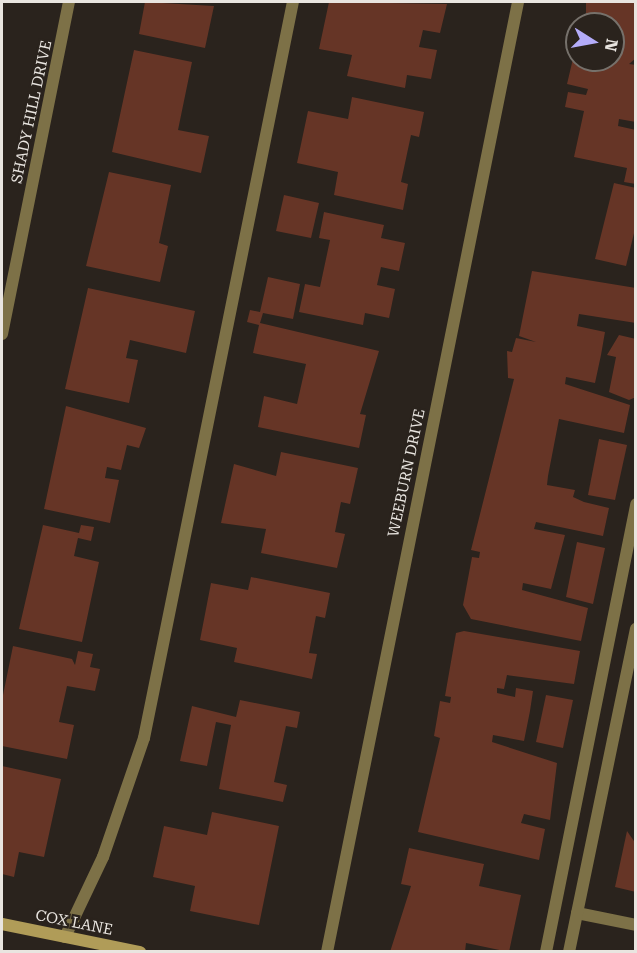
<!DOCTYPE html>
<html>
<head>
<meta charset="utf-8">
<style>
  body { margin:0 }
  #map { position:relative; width:637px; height:953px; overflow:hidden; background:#2a231d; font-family:"Roboto Serif",serif }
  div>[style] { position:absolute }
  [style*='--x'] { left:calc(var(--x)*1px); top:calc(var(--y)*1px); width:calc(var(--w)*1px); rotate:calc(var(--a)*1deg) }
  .building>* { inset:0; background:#663526 }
  .lane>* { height:12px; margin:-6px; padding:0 6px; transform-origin:6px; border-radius:6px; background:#7d7147 }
  .street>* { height:12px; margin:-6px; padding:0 6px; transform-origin:6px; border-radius:6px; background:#7d7147 }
  .secondary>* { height:12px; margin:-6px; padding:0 6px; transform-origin:6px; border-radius:6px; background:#b09c58 }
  span { translate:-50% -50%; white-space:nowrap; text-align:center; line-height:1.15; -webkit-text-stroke:4.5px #2a231d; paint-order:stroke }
  .street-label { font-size:15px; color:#e9e5e0 }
  .frame { position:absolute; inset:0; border:3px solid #e9e5e0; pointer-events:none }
  .north { position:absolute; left:565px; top:12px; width:60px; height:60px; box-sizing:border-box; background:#2a231d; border:2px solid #76716b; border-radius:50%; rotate:101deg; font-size:16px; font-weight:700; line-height:24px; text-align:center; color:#e9e5e0 }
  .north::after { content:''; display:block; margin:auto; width:21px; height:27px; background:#b4acf9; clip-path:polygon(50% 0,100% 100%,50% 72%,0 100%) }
</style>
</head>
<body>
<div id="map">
  <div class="building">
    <div style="clip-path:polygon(145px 2px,214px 6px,205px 48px,139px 34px)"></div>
    <div style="clip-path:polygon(329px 2px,447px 4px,440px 33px,423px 30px,419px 47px,437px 50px,431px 79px,407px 75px,405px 88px,347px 76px,352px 55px,319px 49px)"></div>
    <div style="clip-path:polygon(586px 2px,636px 2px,636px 58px,629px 64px,636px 65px,636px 122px,619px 119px,618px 126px,636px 130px,636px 184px,624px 182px,627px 168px,574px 157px,584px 111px,565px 107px,568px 92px,586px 95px,588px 89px,567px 84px,575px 50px,577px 60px,613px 60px,613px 24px,586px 24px)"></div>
    <div style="clip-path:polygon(134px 50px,192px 62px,178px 130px,209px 136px,201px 173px,112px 152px)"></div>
    <div style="clip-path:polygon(352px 97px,424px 112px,419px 137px,411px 135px,401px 182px,408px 184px,403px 210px,334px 195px,338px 172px,297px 163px,308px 111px,348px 119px)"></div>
    <div style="clip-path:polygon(109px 172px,171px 185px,159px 243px,168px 246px,160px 282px,86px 266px)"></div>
    <div style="clip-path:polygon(614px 183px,636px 188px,636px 225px,626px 266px,595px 259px)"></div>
    <div style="clip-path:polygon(284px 195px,319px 203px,311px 238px,276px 231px)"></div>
    <div style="clip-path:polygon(324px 212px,384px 225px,381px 238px,405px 243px,399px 271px,381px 267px,377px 285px,395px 289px,389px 318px,365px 313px,363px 325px,299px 312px,305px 284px,320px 287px,330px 240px,319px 238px)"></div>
    <div style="clip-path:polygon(532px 271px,636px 288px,636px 323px,579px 314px,577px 326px,605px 332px,601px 355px,595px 383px,566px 377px,565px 384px,630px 405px,624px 433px,559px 419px,548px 476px,547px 485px,575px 490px,573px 497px,584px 502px,609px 508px,603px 536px,536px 522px,534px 529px,565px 535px,551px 589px,523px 583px,522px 590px,588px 608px,581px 641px,471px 619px,463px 605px,472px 557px,479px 558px,480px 552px,471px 550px,514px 379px,508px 378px,507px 351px,512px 352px,516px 338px,536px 342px,519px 336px)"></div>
    <div style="clip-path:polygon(268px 277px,300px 284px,293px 319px,263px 313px,260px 323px,379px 351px,360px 414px,366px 415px,359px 448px,258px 427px,264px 396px,297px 404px,306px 364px,253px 353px,259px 325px,247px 322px,250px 310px,260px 312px)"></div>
    <div style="clip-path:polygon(88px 288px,195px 311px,186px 353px,130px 340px,126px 358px,138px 360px,129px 403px,65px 389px)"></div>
    <div style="clip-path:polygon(619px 335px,636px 339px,636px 397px,629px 400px,609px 392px,616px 357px,607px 355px)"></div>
    <div style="clip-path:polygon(66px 406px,146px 428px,139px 448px,127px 445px,121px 470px,107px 467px,105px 478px,119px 480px,110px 523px,44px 509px)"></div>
    <div style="clip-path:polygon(599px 439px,627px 445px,615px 500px,588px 495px)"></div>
    <div style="clip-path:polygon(281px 452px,358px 468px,350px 504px,341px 502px,335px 532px,345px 534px,337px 568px,261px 553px,266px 529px,221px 523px,234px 464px,276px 476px)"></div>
    <div style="clip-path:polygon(43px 525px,79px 533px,81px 525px,94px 527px,91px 541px,78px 538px,74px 556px,99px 562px,82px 642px,19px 629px)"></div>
    <div style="clip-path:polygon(577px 542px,605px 548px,593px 604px,566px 597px)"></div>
    <div style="clip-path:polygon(251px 577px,330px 593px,325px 618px,316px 616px,309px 653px,317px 654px,312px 679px,234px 662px,237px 648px,200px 640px,211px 583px,248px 590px)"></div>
    <div style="clip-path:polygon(464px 631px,580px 651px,574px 684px,507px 675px,504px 689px,497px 688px,497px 693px,515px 697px,516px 688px,533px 691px,530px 711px,524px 741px,493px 735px,492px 742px,557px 763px,550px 820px,524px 814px,521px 823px,545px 829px,539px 860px,418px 832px,440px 738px,434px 736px,440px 701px,450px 703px,451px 697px,445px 696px,456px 633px)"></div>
    <div style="clip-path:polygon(13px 646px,72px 659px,75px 665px,78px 651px,93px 654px,90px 667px,100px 669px,95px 691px,67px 686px,59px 722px,74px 725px,67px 759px,2px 746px,2px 700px)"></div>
    <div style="clip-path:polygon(546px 695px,573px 700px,563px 748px,536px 742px)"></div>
    <div style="clip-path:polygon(240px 700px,300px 712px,297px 728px,286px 726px,274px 782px,287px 785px,283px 802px,219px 789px,231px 725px,216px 722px,207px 766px,180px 761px,192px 706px,236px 717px)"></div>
    <div style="clip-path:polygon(2px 766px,61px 779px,44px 857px,19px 852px,14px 877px,2px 874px)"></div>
    <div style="clip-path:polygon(212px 812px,279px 826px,259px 925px,190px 911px,195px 886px,153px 877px,164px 826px,207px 835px)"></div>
    <div style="clip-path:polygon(627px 831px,636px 844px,636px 892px,615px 887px)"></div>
    <div style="clip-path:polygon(409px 848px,484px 864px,479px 886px,521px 895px,509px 952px,466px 943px,465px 952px,390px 952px,411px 886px,401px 884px)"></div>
  </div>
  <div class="lane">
    <div style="--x:577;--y:913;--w:60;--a:11.5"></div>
    <div style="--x:65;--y:937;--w:89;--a:-64.6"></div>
    <div style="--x:103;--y:857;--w:126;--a:-71"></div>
    <div style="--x:144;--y:738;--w:751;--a:-78.56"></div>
    <div style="--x:546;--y:952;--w:457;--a:-78.6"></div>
    <div style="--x:569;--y:952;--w:330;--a:-78.3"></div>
  </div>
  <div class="street">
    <div style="--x:2;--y:334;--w:339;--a:-78.6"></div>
    <div style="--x:327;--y:952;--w:969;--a:-78.63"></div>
  </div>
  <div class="secondary">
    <div style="--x:2;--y:924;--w:141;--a:11.5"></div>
  </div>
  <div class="street-label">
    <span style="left:32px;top:112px;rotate:-78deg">SHADY HILL DRIVE</span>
    <span style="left:407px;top:473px;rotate:-78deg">WEEBURN DRIVE</span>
    <span style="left:74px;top:923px;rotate:11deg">COX LANE</span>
  </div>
  <div class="frame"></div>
  <div class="north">N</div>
</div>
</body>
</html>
